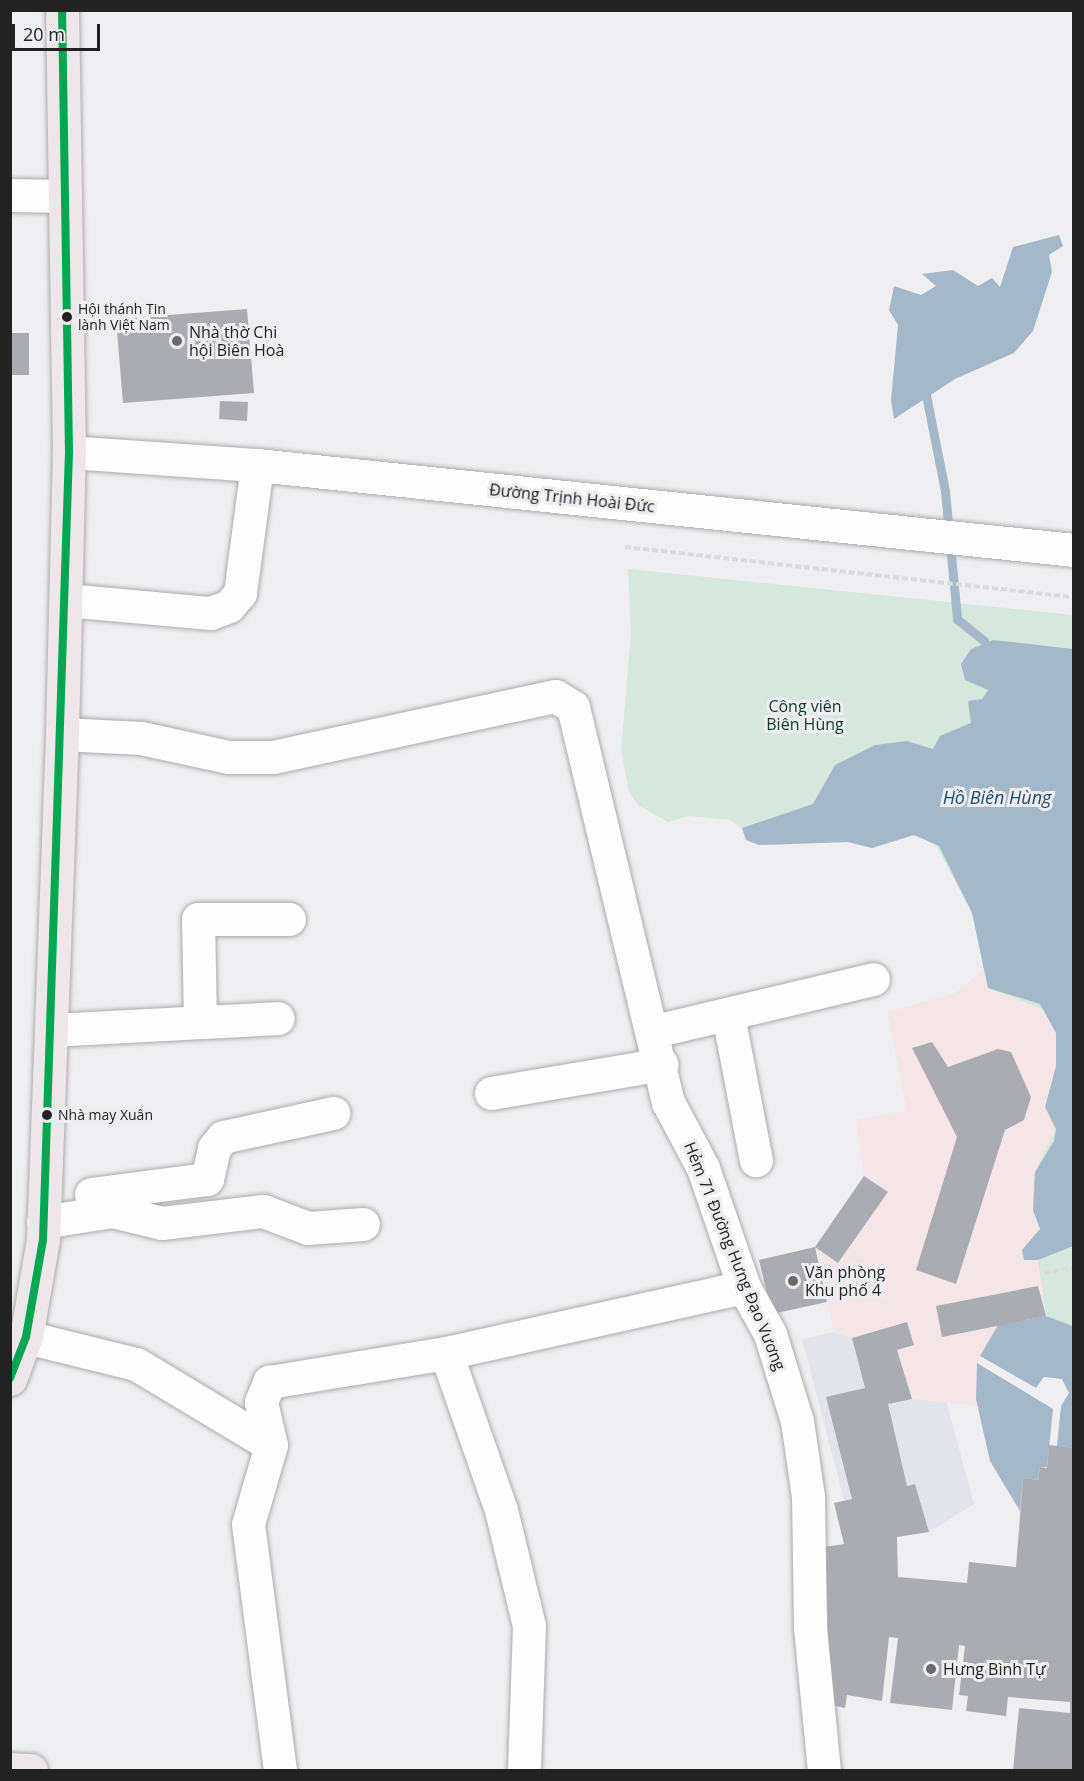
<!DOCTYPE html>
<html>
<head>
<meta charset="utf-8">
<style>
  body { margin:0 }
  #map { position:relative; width:1084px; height:1781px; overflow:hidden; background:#efeff1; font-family:"Open Sans",sans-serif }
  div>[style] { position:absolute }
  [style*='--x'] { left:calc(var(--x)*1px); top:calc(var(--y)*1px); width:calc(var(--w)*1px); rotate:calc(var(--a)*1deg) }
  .built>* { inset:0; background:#e3e3eb }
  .education>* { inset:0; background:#f4e5e7 }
  .green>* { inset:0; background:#d6e7dd }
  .water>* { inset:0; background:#a4b8ca }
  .stream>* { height:9px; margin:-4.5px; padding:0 4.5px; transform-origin:4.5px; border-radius:4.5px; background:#a4b8ca }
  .building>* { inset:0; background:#ababb2 }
  .path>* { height:4px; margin-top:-2px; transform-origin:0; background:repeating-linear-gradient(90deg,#dbdbdc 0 6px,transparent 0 9px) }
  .roads { filter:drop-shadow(0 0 2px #ababad) drop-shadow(0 0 2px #ababad) }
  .minor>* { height:33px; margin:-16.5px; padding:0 16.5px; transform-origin:16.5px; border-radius:16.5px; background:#fdfdfd }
  .major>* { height:33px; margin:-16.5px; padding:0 16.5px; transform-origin:16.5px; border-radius:16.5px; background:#eee7e9 }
  .bus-1>* { height:8px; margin:-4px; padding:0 4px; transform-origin:4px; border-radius:4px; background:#00a651 }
  .dots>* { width:16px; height:16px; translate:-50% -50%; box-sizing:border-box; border:3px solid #eeeef2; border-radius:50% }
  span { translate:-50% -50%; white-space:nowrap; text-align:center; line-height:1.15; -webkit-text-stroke:6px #eeeef2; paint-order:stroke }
  .bus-label { font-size:14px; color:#222223 }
  .left { translate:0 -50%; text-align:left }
  .poi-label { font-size:16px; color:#222223 }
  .street-label { font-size:16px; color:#222223 }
  .park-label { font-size:16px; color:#0c3a24 }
  .water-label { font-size:18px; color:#1d4b6e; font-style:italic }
  .frame { position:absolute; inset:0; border:12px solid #222223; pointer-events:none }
  .scale { position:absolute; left:12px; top:24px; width:88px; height:27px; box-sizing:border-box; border:3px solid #222223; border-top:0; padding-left:8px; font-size:18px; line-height:21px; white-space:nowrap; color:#222223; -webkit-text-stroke:4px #eeeef2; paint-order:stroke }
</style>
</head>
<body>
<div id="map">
  <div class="built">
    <div style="clip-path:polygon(907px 1322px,914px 1345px,897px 1350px,912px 1398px,947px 1403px,974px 1504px,929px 1532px,915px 1484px,844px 1500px,802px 1339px,834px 1332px,852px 1338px)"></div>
  </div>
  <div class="education">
    <div style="clip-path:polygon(984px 969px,988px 988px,1048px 1011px,1056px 1033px,1056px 1066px,1049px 1087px,1056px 1129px,1044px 1155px,1033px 1210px,1040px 1229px,1022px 1250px,1038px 1260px,1046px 1316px,998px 1326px,977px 1363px,977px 1406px,912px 1399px,897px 1350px,914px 1344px,907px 1322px,852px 1338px,834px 1332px,815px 1247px,864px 1176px,856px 1120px,907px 1111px,887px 1012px,953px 994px)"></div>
  </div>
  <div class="green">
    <div style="clip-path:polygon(628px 569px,1073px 615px,1073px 1326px,1046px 1316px,1038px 1260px,1024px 1260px,1022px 1250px,1040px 1229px,1033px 1210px,1035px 1172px,1056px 1129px,1045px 1107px,1056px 1066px,1056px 1033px,1048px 1011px,988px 988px,972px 913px,933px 840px,914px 835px,872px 848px,848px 842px,759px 845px,746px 840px,742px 828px,730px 820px,689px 816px,668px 822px,638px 805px,629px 792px,621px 750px,631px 634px)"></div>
  </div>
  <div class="water">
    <div style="clip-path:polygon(1059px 235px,1063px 246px,1049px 255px,1052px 272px,1033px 331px,1014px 353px,955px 379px,894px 419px,891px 400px,898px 325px,889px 310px,894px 286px,921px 295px,936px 286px,922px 274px,953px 270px,978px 286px,992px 278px,1000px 287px,1013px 247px)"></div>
    <div style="clip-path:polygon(993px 640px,1073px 649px,1073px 1246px,1038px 1260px,1024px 1260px,1022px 1250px,1040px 1229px,1033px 1210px,1035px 1172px,1054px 1141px,1056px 1129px,1045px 1107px,1056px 1066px,1056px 1033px,1040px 1004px,988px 988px,972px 913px,939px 846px,914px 835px,872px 848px,848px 842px,759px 845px,746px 840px,742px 828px,813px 804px,835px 765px,875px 745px,907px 741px,933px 749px,940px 736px,971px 723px,968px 701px,982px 699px,988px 690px,965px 680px,961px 664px,971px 649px)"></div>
    <div style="clip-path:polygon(1046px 1316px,1073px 1326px,1073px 1448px,1057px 1446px,1061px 1406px,1069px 1393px,1062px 1379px,1044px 1377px,1036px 1388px,980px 1356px,998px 1325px)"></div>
    <div style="clip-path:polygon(977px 1363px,1053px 1409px,1047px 1467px,1040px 1467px,1038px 1480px,1023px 1478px,1020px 1511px,990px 1461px,976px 1399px)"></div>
  </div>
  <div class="stream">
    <div style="--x:926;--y:395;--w:98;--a:78.8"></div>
    <div style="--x:945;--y:491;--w:129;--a:84.6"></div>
    <div style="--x:957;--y:619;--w:35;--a:39"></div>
  </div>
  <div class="building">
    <div style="clip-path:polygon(247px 309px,254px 393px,123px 403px,116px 319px)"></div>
    <div style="clip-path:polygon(10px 333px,29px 333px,29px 375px,10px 375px)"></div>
    <div style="clip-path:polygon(220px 401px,248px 402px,247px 421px,219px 419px)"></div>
    <div style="clip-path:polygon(932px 1042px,948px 1067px,998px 1049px,1011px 1052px,1031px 1097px,1024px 1120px,1005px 1130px,956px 1284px,916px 1270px,957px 1137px,912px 1048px)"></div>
    <div style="clip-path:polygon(864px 1176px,888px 1192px,838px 1263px,815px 1247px,827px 1302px,772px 1314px,759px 1260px,815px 1247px)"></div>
    <div style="clip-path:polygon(1038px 1286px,1046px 1316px,942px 1337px,936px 1306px)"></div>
    <div style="clip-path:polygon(907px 1322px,914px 1345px,897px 1350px,912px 1399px,888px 1404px,907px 1486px,915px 1484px,929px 1532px,897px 1537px,898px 1577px,967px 1583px,969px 1562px,1016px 1567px,1023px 1478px,1038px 1480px,1040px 1467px,1047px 1468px,1049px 1445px,1074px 1448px,1074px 1770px,1013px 1770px,1019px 1708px,1070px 1713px,1070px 1702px,1008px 1697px,1006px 1716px,966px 1711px,968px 1696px,959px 1695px,965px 1646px,959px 1645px,952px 1710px,890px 1703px,898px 1638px,889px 1637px,882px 1701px,847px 1695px,845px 1708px,831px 1705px,825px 1547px,844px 1544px,834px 1503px,852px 1499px,826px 1397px,865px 1388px,852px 1338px)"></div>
  </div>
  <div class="path">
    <div style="--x:625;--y:547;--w:452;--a:6.4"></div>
    <div style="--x:1044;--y:1273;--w:31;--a:-11"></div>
  </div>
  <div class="roads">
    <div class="minor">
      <div style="--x:10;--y:195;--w:55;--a:1"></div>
      <div style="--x:69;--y:452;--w:188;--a:4"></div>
      <div style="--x:257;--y:465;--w:821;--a:5.94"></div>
      <div style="--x:66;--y:600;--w:145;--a:5.2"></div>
      <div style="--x:210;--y:613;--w:20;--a:-20"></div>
      <div style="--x:229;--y:606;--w:17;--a:-50"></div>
      <div style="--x:240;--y:593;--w:129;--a:-82.4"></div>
      <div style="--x:62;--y:734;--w:79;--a:2.9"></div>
      <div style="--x:141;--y:738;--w:90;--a:12.2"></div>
      <div style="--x:229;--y:757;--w:44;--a:0"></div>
      <div style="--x:273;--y:757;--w:289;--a:-12.2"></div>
      <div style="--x:555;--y:696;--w:21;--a:31"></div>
      <div style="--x:573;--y:707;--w:406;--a:76.5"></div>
      <div style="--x:668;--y:1102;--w:75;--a:62.1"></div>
      <div style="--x:703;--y:1168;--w:126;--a:71"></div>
      <div style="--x:744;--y:1287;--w:54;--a:61"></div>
      <div style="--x:770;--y:1334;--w:91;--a:72.8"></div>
      <div style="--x:797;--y:1421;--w:76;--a:81.7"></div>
      <div style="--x:808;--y:1496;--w:132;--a:89.1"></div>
      <div style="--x:810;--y:1628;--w:143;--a:84.4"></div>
      <div style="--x:728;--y:1015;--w:148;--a:79.1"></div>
      <div style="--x:200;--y:1022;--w:103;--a:-91.1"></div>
      <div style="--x:198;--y:919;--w:91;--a:0"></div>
      <div style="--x:51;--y:1030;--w:227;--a:-3"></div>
      <div style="--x:655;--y:1031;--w:224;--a:-13.4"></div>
      <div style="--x:491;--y:1093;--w:173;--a:-9.6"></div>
      <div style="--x:91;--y:1194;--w:117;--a:-7.4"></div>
      <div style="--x:207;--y:1179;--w:32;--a:-77"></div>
      <div style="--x:214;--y:1148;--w:14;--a:-51"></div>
      <div style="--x:223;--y:1137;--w:113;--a:-12.3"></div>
      <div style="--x:43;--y:1222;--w:70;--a:-9.1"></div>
      <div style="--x:112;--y:1211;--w:51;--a:13.5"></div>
      <div style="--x:162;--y:1223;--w:102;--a:-6.8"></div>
      <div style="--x:263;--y:1211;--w:48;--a:20.7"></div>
      <div style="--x:308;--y:1228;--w:55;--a:-4.2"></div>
      <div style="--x:26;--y:1337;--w:113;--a:13.8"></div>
      <div style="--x:136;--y:1364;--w:157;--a:31"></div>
      <div style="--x:271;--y:1445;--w:82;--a:106.2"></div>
      <div style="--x:248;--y:1524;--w:248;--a:82.6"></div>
      <div style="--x:446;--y:1353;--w:166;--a:70.7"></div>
      <div style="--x:501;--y:1510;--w:119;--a:76.4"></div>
      <div style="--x:529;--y:1626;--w:144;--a:92"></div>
      <div style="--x:271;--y:1445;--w:44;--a:-103.1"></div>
      <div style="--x:261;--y:1402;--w:22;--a:-68"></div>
      <div style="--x:269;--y:1382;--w:179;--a:-9.3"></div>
      <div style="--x:446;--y:1353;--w:305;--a:-12.5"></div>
    </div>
    <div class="major">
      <div style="--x:10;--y:1379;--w:45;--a:-69.1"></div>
      <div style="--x:26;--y:1337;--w:98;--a:-80.1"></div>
      <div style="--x:43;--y:1240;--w:506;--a:-87.85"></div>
      <div style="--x:62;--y:734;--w:282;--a:-88.6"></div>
      <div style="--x:69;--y:452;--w:442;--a:-90.9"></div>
      <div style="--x:10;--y:1769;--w:21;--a:3"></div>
    </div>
  </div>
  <div class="bus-1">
    <div style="--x:10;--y:1378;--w:44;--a:-68.7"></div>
    <div style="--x:26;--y:1337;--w:98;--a:-80.1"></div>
    <div style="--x:43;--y:1240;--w:788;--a:-88.11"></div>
    <div style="--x:69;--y:452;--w:442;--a:-90.9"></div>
  </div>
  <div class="dots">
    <div style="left:67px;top:317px;background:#222223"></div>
    <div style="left:177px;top:341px;background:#6a6a6b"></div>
    <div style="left:47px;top:1115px;background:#222223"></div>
    <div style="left:793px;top:1281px;background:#6a6a6b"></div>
    <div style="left:931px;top:1669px;background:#6a6a6b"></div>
  </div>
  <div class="bus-label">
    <span class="left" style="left:78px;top:317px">Hội thánh Tin<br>lành Việt Nam</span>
    <span class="left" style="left:58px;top:1115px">Nhà may Xuân</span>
  </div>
  <div class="poi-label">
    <span class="left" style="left:189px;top:341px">Nhà thờ Chi<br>hội Biên Hoà</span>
    <span class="left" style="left:805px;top:1281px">Văn phòng<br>Khu phố 4</span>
    <span class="left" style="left:943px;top:1669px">Hưng Bình Tự</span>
  </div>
  <div class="street-label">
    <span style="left:572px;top:498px;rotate:6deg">Đường Trịnh Hoài Đức</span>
    <span style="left:735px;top:1256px;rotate:68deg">Hẻm 71 Đường Hưng Đạo Vương</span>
  </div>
  <div class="park-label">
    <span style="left:805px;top:715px">Công viên<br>Biên Hùng</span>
  </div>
  <div class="water-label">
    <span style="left:997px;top:797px">Hồ Biên Hùng</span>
  </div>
  <div class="frame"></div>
  <div class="scale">20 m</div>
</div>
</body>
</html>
